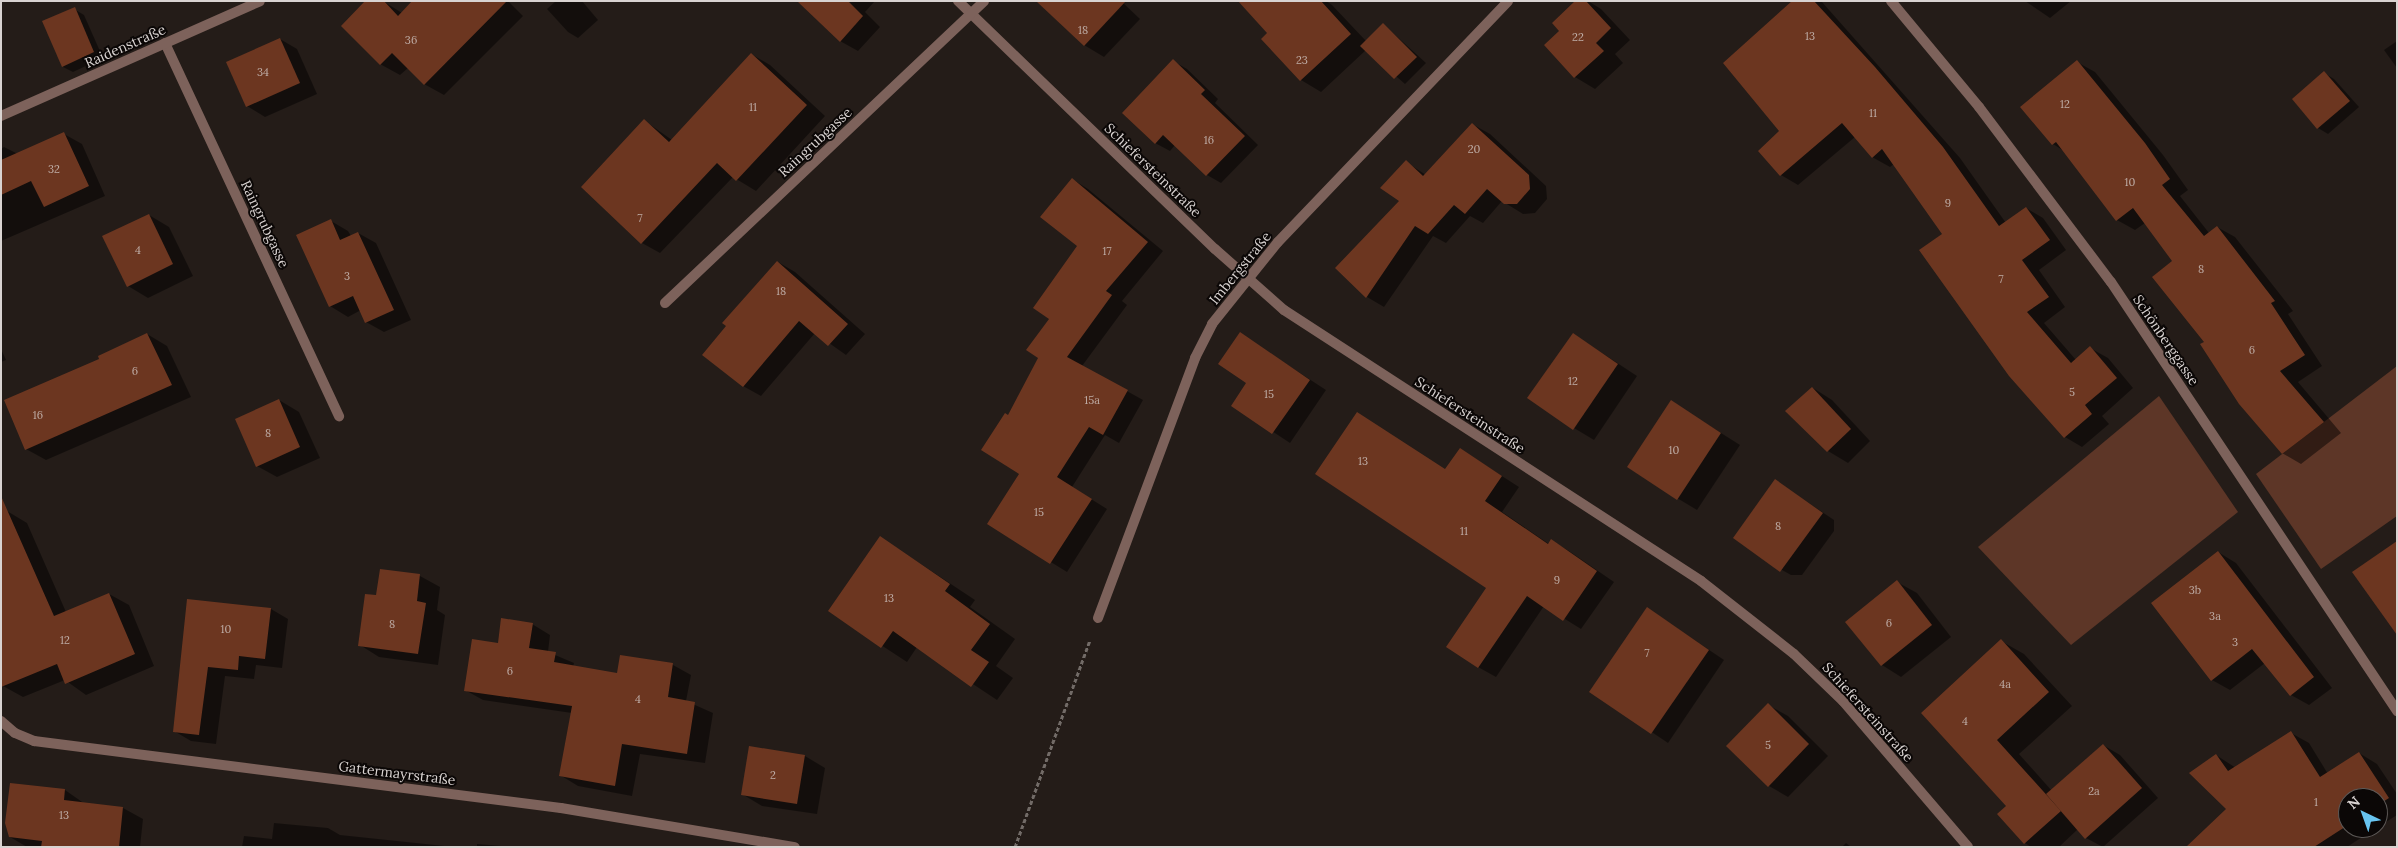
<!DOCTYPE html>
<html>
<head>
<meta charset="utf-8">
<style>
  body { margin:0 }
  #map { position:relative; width:2398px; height:848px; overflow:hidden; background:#241c18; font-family:Lora,serif }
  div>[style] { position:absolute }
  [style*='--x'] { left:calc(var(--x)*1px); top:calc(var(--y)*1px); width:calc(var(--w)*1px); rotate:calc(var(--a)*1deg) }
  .green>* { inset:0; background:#5d3627 }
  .shadow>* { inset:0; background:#0007 }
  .building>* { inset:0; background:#6c3620 }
  .path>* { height:3px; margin-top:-1.5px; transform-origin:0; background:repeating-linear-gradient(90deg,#726b67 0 4px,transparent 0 6.5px) }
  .minor>* { height:10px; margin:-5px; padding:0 5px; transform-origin:5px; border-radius:5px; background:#7d625b }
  span { translate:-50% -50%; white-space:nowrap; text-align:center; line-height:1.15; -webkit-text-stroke:4px #0b0706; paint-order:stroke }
  .number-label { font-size:11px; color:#beaca5 }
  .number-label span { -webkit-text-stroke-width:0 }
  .street-label { font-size:14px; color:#d9d3d1 }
  .frame { position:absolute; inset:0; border:2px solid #d9d3d1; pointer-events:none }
  .north { position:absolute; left:2338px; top:788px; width:50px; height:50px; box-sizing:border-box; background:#0b0706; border:1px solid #5d5957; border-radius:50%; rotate:318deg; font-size:14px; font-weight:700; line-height:20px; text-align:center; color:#d9d3d1 }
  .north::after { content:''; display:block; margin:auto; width:18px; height:22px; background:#68c4f0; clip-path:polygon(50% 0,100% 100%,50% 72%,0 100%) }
</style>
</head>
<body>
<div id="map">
  <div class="green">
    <div style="clip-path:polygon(2397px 366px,2397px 516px,2321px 569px,2256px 474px)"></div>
    <div style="clip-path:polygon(2159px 396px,2238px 512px,2071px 645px,1978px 547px)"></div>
  </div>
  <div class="shadow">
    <div style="clip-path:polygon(383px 1px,402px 13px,414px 1px,508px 1px,523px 16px,444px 95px,424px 84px,408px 68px,400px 75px,380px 64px)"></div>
    <div style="clip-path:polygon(556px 1px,582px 1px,598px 20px,578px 38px,568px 32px,547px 9px)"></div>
    <div style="clip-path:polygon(799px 1px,875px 1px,865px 12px,880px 27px,858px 51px,840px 41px)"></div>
    <div style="clip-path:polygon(1121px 1px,1140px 19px,1104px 57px,1084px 45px)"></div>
    <div style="clip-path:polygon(1304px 1px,1326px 1px,1332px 5px,1366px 41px,1383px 24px,1426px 63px,1405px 84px,1366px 50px,1321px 92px,1301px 80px)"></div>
    <div style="clip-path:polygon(1577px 1px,1588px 1px,1601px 9px,1630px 40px,1615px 54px,1623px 63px,1595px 89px,1575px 77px,1545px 45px,1561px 31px)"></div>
    <div style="clip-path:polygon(1794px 1px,1822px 2px,1960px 158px,2006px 223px,2026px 208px,2043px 218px,2066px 250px,2039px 270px,2065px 307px,2044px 323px,2076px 360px,2090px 348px,2108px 358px,2133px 388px,2102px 416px,2109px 424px,2082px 447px,2065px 437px,1944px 234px,1894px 164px,1890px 167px,1872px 157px,1855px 137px,1798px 185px,1781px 175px,1781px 131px)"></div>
    <div style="clip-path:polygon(2025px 1px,2071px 1px,2050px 18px)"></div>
    <div style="clip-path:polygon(74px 9px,84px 15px,103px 58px,73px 72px,63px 67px)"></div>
    <div style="clip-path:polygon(280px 39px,297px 49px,317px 94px,265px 117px,247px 106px)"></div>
    <div style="clip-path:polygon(2397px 41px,2397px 68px,2384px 50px)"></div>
    <div style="clip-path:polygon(751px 54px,770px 65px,825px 116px,756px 191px,733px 177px,660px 253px,642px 243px,645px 121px,672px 140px)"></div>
    <div style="clip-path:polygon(1173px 61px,1187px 69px,1218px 99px,1215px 103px,1258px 145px,1221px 183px,1207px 175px,1175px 145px,1170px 151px,1155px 143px)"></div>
    <div style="clip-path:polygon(2077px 62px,2095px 72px,2163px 155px,2188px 190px,2180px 196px,2209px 233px,2217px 227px,2235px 237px,2293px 311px,2288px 314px,2322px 366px,2298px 382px,2341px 433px,2301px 464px,2282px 453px,2206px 342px,2173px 261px,2145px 223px,2135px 230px,2117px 220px,2064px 151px,2053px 144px)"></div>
    <div style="clip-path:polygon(2324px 73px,2334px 79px,2359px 107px,2328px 134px,2318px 128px)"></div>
    <div style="clip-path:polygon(1472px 124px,1490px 134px,1546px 186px,1547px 199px,1535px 213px,1523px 214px,1502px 201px,1483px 223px,1470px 216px,1446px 243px,1433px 236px,1384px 307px,1367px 297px,1401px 201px,1406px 162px,1426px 175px)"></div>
    <div style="clip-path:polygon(64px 134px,82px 144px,105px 196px,1px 241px,1px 149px,4px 147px,18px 154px)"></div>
    <div style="clip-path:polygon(1072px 179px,1088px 189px,1163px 251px,1122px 301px,1127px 305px,1082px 366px,1143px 400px,1119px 443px,1105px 435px,1072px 487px,1107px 509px,1067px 572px,989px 524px,1021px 473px,1009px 417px,1039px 357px,1079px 246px)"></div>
    <div style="clip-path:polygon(149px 215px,169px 227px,193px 276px,148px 298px,128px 286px)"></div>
    <div style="clip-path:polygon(331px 221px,348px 231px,351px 236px,358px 233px,376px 243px,411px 320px,384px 332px,366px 322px,361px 310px,348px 317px,330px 306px)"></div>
    <div style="clip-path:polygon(778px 262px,795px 272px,865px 334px,846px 355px,815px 333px,761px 396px,743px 386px)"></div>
    <div style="clip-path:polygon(147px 334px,167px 346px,191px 397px,46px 460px,26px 449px,101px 359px)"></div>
    <div style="clip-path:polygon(1240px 334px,1326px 390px,1290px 443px,1233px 405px,1248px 383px)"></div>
    <div style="clip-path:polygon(1573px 334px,1637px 376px,1594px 440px,1574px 428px)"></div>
    <div style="clip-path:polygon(1px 349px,6px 360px,1px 362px)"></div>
    <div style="clip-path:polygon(1813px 388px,1832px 400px,1870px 441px,1848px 463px,1828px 451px)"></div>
    <div style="clip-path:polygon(279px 400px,299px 412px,320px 458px,277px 477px,257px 466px)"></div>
    <div style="clip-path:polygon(1672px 402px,1740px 445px,1697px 510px,1677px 498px)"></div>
    <div style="clip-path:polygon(1477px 460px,1519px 487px,1502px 512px,1549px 544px,1552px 541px,1569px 551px,1614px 582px,1581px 629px,1544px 606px,1496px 677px,1478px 667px,1488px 587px)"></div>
    <div style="clip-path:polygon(1776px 481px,1834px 520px,1834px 531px,1802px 575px,1791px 575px,1773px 565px)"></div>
    <div style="clip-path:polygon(7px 511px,27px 523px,66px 612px,109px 594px,129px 605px,154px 666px,86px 695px,65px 680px,23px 697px,3px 686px)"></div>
    <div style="clip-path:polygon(880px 537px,975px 600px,970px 607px,1015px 639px,996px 666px,1013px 678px,997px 700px,917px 647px,907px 662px,829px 611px)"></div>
    <div style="clip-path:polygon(2218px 552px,2236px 563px,2332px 688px,2309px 705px,2291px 695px,2265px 663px,2230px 690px,2212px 680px)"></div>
    <div style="clip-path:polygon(381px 570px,420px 576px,440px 587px,437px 610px,445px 615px,438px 665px,379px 657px,360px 645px,377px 597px)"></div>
    <div style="clip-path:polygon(1897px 582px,1917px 593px,1951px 637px,1901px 677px,1882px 665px)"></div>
    <div style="clip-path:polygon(188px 601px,271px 609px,288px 619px,282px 668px,256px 665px,254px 679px,225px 676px,216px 744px,191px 741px,174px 731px)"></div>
    <div style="clip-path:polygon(1647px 608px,1724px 660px,1668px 743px,1591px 691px)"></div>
    <div style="clip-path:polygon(532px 624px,550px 635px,548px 652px,574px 663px,573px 667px,618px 674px,621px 657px,673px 665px,691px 675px,686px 701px,713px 713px,705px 763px,640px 754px,632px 796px,578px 786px,560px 775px,572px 713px,483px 700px,465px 690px,499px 644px)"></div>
    <div style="clip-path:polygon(2001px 641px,2024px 654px,2072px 706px,2019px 754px,2052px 791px,2103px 745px,2120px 755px,2158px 798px,2103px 847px,2086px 838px,2078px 829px,2059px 847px,2031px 847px,2025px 843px,1999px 814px,2008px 806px,1923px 713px)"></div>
    <div style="clip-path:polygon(1768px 705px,1788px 716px,1828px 756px,1788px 797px,1769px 786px)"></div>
    <div style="clip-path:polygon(2291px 733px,2309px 743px,2328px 774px,2359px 753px,2377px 764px,2397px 794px,2397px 815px,2378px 827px,2378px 798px,2348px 798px,2348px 828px,2376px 828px,2347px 847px,2188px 847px,2228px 809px,2216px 755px,2236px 768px)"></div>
    <div style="clip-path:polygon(750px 747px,805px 756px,825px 768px,817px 814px,762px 806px,742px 794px)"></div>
    <div style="clip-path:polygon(65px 790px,85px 804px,123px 808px,143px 819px,140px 847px,27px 847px,10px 837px)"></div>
    <div style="clip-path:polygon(274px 823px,328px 828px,340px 835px,454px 847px,242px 847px,244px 836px,272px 839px)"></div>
    <div style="clip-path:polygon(1846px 843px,1851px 847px,1842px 847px)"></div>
    <div style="clip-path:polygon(477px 844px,512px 847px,477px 847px)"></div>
  </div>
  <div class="building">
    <div style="clip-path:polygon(365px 1px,384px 1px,398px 16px,412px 1px,507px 1px,424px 85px,392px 53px,380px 65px,341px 26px)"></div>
    <div style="clip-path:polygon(797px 1px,848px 1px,863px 16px,840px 42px)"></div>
    <div style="clip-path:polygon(1036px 1px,1126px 1px,1084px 46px)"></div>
    <div style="clip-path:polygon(1238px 1px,1321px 1px,1351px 34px,1300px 81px,1261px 39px,1267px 33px)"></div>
    <div style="clip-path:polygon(1575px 1px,1586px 1px,1611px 28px,1596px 43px,1604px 51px,1574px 78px,1544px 45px,1559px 31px,1552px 23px)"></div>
    <div style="clip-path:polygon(1792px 1px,1814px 1px,1875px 67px,1943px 147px,1999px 226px,2026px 207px,2050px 240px,2022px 260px,2049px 297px,2027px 312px,2071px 363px,2090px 346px,2117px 378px,2085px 405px,2092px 414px,2064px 438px,2009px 376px,1919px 250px,1942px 234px,1882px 149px,1872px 158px,1842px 123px,1780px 176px,1758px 151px,1779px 131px,1723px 63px)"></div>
    <div style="clip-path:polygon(75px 7px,94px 52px,62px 67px,42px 21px)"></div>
    <div style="clip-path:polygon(1383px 23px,1417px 57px,1394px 79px,1360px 46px)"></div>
    <div style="clip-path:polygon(280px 38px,300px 83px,246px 107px,226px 62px)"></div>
    <div style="clip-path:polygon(751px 53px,807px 105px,736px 181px,717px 163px,641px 244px,581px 187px,644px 119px,669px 142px)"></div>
    <div style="clip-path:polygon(1173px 59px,1205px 90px,1201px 94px,1245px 136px,1206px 176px,1163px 135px,1155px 144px,1122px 113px)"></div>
    <div style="clip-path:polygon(2077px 60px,2145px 143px,2170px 179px,2162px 185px,2204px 236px,2217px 226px,2275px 301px,2271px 303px,2305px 355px,2280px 371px,2324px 422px,2282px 454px,2239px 404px,2200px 344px,2204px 342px,2152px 277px,2172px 261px,2133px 208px,2116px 221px,2056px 142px,2052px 145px,2020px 107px)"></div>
    <div style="clip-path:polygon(2324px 71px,2350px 101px,2317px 129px,2292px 99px)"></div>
    <div style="clip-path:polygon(1472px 123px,1529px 175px,1530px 189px,1517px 204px,1504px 204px,1487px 189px,1465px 214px,1454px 205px,1428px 234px,1415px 226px,1366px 298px,1335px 268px,1399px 201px,1380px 188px,1406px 160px,1423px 176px)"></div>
    <div style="clip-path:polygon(64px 132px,89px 186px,44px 207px,31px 181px,1px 195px,1px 160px)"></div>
    <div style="clip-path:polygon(1072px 178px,1148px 242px,1106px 291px,1112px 295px,1067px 357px,1128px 390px,1103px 435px,1089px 427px,1057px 477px,1092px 499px,1050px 564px,987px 524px,1019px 474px,981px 450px,1005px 413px,1008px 415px,1038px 358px,1026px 350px,1049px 319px,1033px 308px,1077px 246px,1040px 217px)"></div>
    <div style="clip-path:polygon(149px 214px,173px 264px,127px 287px,102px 236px)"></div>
    <div style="clip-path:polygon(331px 219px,340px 240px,358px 232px,394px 310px,365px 323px,353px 296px,329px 307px,296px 235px)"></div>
    <div style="clip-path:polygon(777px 261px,848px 324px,828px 346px,799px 321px,743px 387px,702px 355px,726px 326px,722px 323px)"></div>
    <div style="clip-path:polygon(1240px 332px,1310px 380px,1272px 434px,1231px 406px,1246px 383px,1218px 364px)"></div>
    <div style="clip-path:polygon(147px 333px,172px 385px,25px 450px,4px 400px,99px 359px,98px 356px)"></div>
    <div style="clip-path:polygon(1573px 333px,1618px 364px,1573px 430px,1527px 398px)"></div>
    <div style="clip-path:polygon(1812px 387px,1851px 429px,1827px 452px,1785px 411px)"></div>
    <div style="clip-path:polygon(279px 399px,300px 447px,256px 467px,235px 419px)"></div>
    <div style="clip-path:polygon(1671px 400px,1721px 433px,1677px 500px,1627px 467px)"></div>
    <div style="clip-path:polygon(1357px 412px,1445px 469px,1460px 448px,1502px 476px,1485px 501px,1548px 544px,1551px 539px,1597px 571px,1563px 621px,1527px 596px,1478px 668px,1446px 647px,1486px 588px,1315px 474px)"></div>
    <div style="clip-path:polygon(1775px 479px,1823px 513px,1780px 572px,1733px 538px)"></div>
    <div style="clip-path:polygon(1px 496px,54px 616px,109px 593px,135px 654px,65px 684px,57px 664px,1px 687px)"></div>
    <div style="clip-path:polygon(880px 536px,950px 584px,945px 591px,990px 624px,971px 650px,989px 662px,971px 687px,893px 631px,881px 648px,828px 611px)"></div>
    <div style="clip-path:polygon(2397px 541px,2397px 635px,2352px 572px)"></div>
    <div style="clip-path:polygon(2218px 551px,2314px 677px,2290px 696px,2252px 649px,2211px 681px,2151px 603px)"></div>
    <div style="clip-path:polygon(380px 569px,420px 574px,417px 601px,426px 603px,418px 654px,358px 646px,365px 594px,376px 595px)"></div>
    <div style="clip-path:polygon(1897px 580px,1932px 625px,1881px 666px,1845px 622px)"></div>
    <div style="clip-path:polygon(187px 599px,271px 608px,265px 659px,239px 656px,238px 670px,208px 667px,199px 735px,173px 732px)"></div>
    <div style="clip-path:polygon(1647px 607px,1709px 650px,1651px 734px,1589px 692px)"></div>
    <div style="clip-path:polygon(501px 618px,533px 623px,529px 648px,556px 652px,554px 662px,617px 673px,620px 655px,673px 663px,668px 697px,695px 702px,687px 754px,622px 744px,615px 786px,559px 776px,572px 706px,464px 691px,472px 639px,498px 643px)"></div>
    <div style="clip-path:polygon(2001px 639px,2049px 692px,1997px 740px,2061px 811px,2024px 844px,1997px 814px,2006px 806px,1921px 713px)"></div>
    <div style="clip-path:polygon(1768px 703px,1809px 744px,1768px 787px,1726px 746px)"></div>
    <div style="clip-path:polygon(2291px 731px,2320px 777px,2359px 752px,2389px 798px,2378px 805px,2378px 798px,2348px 798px,2348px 825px,2314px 847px,2186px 847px,2226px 809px,2189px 773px,2216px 754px,2228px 771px)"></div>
    <div style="clip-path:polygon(2103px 744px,2142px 788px,2085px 839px,2046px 794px)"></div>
    <div style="clip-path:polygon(749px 746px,805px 755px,797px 804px,741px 795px)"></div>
    <div style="clip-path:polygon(10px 783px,65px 789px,64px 800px,123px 807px,119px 847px,41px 847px,42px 841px,9px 837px,5px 823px)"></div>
  </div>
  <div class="path">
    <div style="--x:1015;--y:847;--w:220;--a:-70.1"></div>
  </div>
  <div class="minor">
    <div style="--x:958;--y:1;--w:357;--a:44"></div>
    <div style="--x:1215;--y:249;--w:92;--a:41.5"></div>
    <div style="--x:1284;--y:310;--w:497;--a:33"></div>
    <div style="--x:1701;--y:581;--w:118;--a:38.1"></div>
    <div style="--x:1794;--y:654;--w:68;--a:43.8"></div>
    <div style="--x:1843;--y:701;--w:192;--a:49.4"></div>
    <div style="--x:1891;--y:1;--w:138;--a:50.3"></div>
    <div style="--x:1979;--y:107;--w:219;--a:53"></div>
    <div style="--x:2111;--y:282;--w:516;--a:56.31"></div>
    <div style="--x:165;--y:43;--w:412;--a:65"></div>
    <div style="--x:1;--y:116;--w:283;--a:-23.9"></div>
    <div style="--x:665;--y:303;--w:439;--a:-43.4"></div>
    <div style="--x:1098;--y:618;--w:278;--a:-69.5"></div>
    <div style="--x:1195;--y:358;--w:38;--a:-63"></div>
    <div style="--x:1212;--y:324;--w:105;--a:-51.2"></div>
    <div style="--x:1278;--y:242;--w:333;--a:-46.3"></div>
    <div style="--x:1;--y:721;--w:18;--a:41"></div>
    <div style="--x:15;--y:733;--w:21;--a:23"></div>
    <div style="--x:34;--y:741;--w:531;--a:7.25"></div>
    <div style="--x:561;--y:808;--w:237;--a:9.5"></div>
  </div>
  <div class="number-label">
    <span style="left:1083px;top:30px">18</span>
    <span style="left:1810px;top:36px">13</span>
    <span style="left:1578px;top:37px">22</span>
    <span style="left:411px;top:40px">36</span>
    <span style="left:1302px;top:60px">23</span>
    <span style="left:263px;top:72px">34</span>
    <span style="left:2065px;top:104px">12</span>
    <span style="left:753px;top:107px">11</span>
    <span style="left:1873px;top:113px">11</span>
    <span style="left:1209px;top:140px">16</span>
    <span style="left:1474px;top:149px">20</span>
    <span style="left:54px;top:169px">32</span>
    <span style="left:2130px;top:182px">10</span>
    <span style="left:1948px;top:203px">9</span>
    <span style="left:640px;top:218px">7</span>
    <span style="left:138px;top:250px">4</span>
    <span style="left:1107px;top:251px">17</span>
    <span style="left:2201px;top:269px">8</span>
    <span style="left:347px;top:276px">3</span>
    <span style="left:2001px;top:279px">7</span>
    <span style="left:781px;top:291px">18</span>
    <span style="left:2252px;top:350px">6</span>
    <span style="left:135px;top:371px">6</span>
    <span style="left:1573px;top:381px">12</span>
    <span style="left:2072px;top:392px">5</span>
    <span style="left:1269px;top:394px">15</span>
    <span style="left:1092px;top:400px">15a</span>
    <span style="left:38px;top:415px">16</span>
    <span style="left:268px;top:433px">8</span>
    <span style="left:1674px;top:450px">10</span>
    <span style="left:1363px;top:461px">13</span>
    <span style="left:1039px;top:512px">15</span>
    <span style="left:1778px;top:526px">8</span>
    <span style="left:1464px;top:531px">11</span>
    <span style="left:1557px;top:580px">9</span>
    <span style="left:2195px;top:590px">3b</span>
    <span style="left:889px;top:598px">13</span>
    <span style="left:2215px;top:616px">3a</span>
    <span style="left:1889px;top:623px">6</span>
    <span style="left:392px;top:624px">8</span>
    <span style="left:226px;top:629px">10</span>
    <span style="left:65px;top:640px">12</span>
    <span style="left:2235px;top:642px">3</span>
    <span style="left:1647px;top:653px">7</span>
    <span style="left:510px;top:671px">6</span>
    <span style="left:2005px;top:684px">4a</span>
    <span style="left:638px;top:699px">4</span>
    <span style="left:1965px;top:721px">4</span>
    <span style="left:1768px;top:745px">5</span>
    <span style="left:773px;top:775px">2</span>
    <span style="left:2094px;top:791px">2a</span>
    <span style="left:2316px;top:802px">1</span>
    <span style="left:64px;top:815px">13</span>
  </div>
  <div class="street-label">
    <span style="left:125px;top:46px;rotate:-24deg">Raidenstraße</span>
    <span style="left:815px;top:142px;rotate:-43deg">Raingrubgasse</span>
    <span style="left:1153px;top:170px;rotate:44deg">Schiefersteinstraße</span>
    <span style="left:265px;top:224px;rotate:65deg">Raingrubgasse</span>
    <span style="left:1240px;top:268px;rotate:-51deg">Imbergstraße</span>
    <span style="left:2166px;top:340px;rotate:56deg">Schönberggasse</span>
    <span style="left:1470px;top:415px;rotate:33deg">Schiefersteinstraße</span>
    <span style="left:1868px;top:712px;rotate:48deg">Schiefersteinstraße</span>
    <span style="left:397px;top:773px;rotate:7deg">Gattermayrstraße</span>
  </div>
  <div class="frame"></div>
  <div class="north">N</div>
</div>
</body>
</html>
